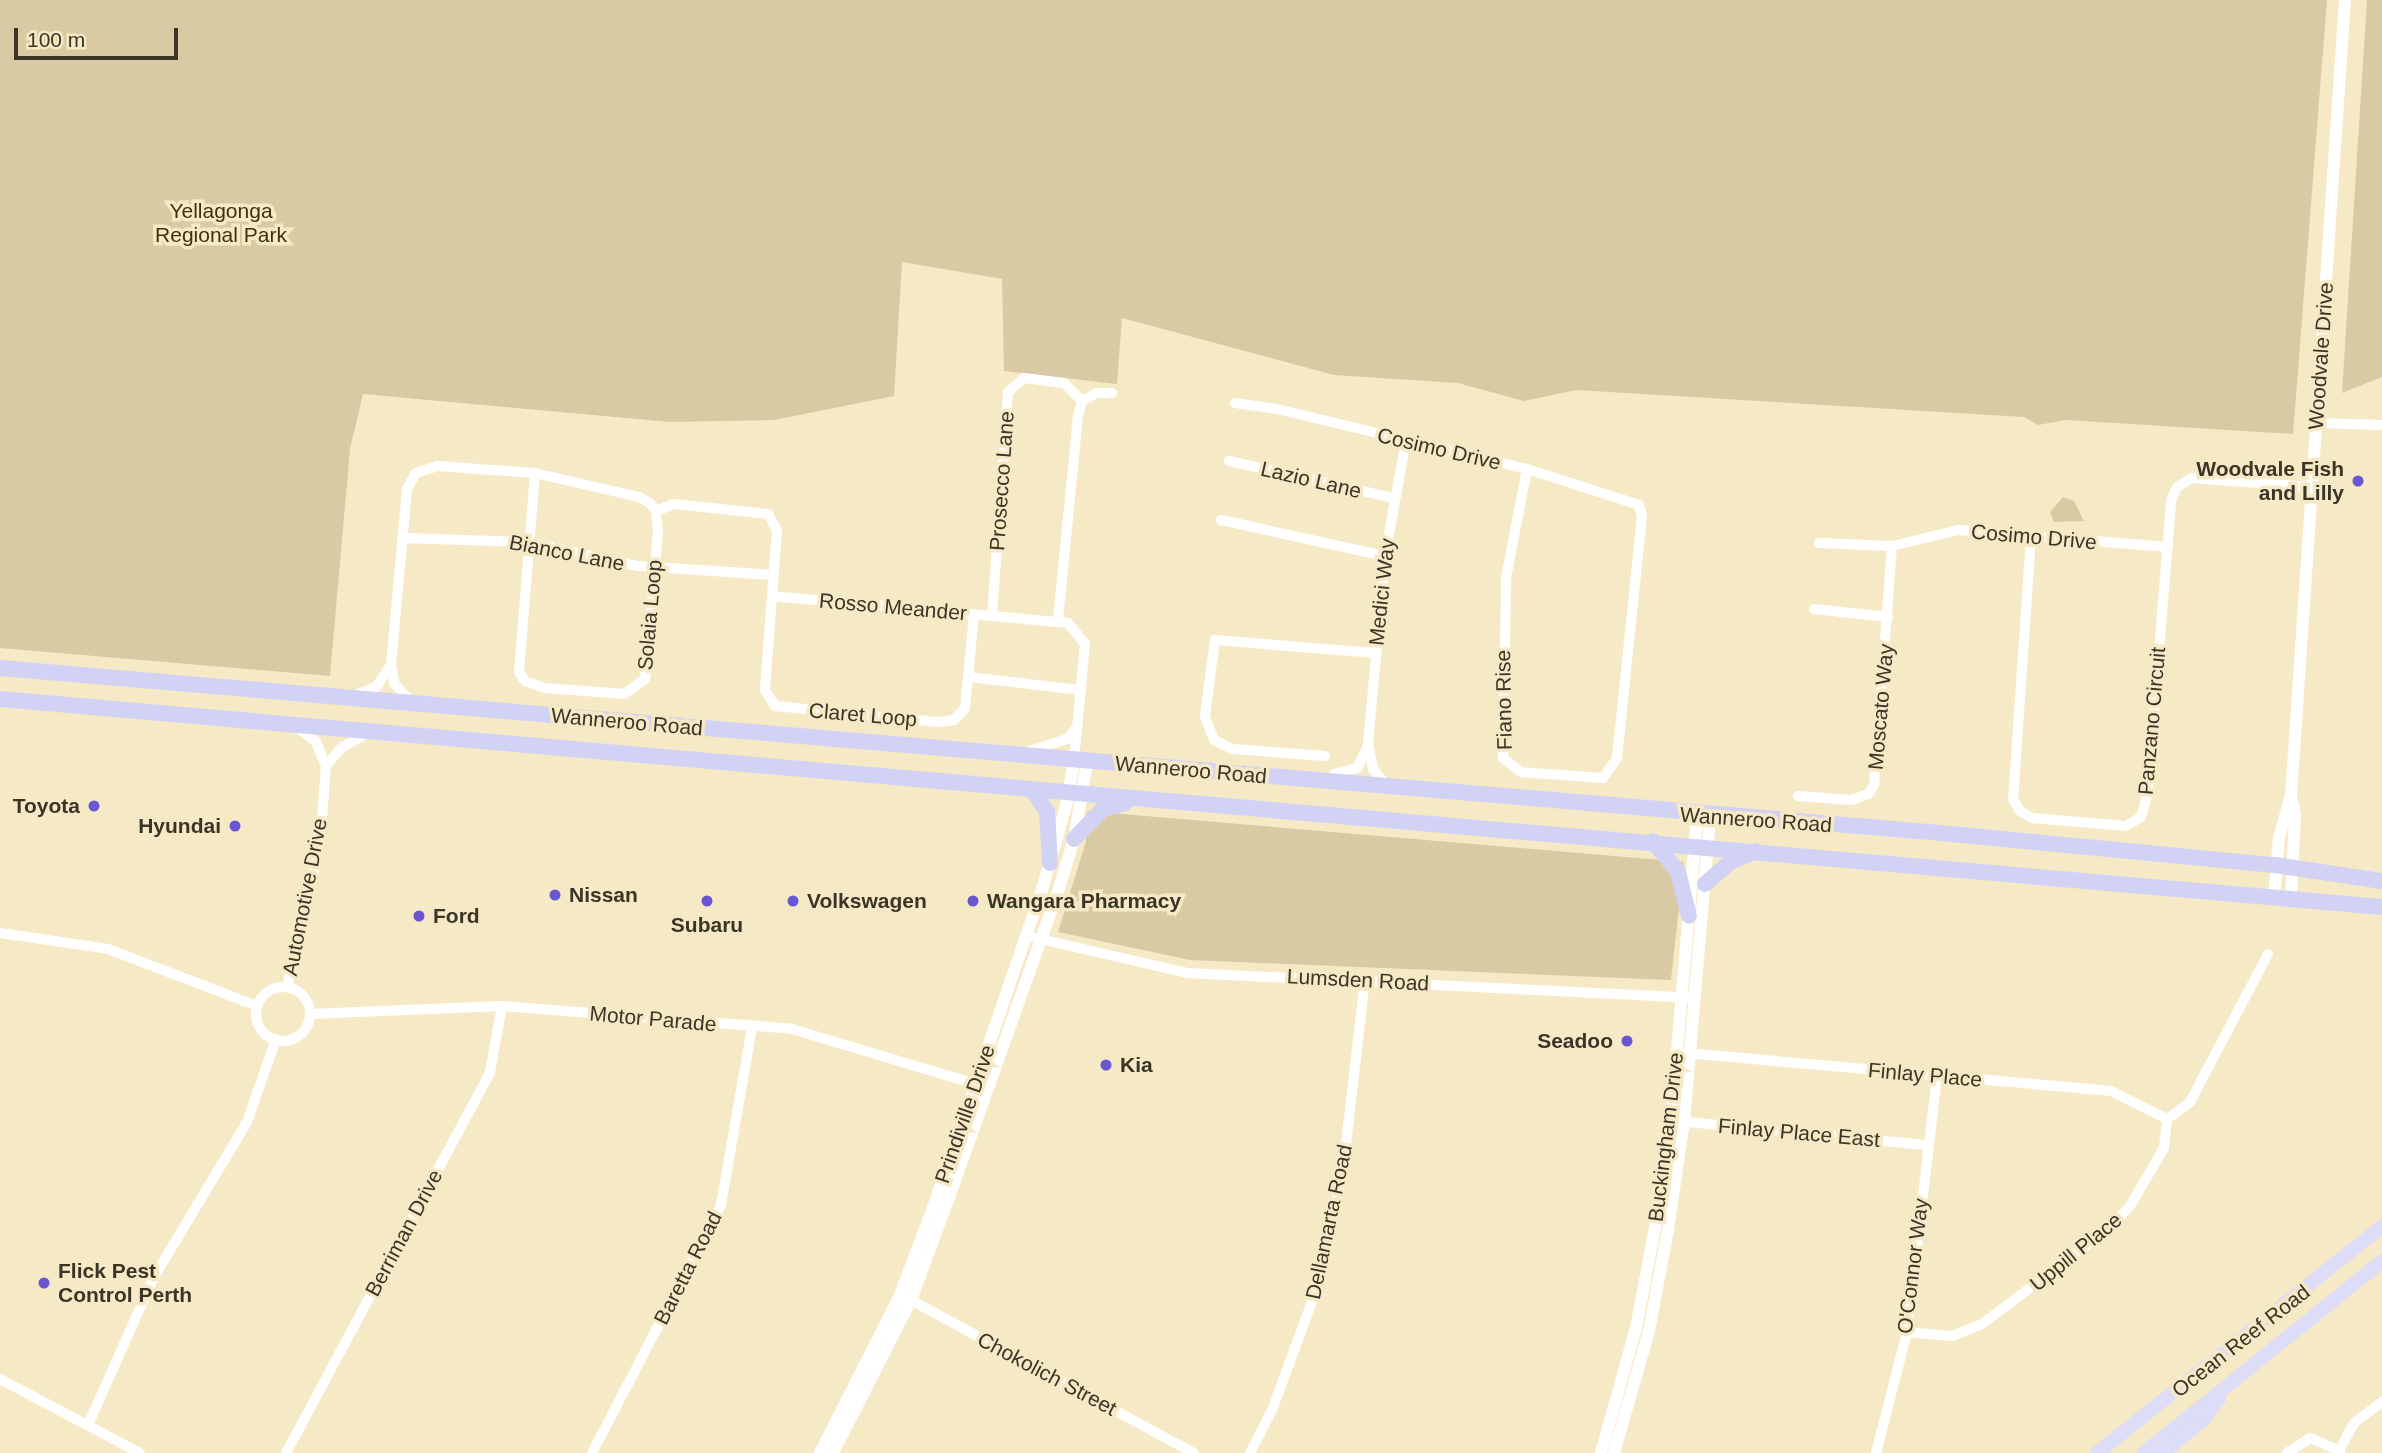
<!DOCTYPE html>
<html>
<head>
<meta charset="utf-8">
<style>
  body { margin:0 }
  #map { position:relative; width:2382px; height:1453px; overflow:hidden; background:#f6e9c5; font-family:Arial,sans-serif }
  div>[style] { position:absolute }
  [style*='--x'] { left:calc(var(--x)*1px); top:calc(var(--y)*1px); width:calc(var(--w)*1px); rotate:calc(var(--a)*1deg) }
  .green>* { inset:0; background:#d9caa3 }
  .minor>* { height:10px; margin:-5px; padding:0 5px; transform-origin:5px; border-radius:5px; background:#fff }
  .minor>.ring { margin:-5px; padding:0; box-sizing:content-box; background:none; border:10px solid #fff; border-radius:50% }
  .tertiary>* { height:12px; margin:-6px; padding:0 6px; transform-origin:6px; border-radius:6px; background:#fff }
  .primary>* { height:14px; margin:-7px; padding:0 7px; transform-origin:7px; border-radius:7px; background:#ddddf7 }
  .trunk>* { height:16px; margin:-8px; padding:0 8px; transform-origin:8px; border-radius:8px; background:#d2d2f4 }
  .dots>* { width:19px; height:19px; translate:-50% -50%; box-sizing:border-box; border:4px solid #f6e9c5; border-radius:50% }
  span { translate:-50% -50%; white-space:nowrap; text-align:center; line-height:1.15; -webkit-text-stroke:7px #f6e9c5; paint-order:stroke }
  .park-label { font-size:21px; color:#3e320e }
  .street-label { font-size:21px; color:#3a3527 }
  .poi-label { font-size:21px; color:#3a3527; font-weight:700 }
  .right { translate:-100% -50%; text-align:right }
  .left { translate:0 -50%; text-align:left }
  .scale { position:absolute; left:14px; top:28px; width:164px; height:32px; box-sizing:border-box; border:4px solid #3a3527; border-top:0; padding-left:9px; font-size:21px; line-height:24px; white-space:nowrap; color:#3a3527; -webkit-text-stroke:5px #f6e9c5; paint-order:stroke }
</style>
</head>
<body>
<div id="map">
  <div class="green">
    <div style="clip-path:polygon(0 0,2327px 0,2293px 434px,2066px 420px,2038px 425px,2024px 417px,1576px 390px,1524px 401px,1458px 383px,1334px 375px,1122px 318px,1117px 384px,1004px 371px,1002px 279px,902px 262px,894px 396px,774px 420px,670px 422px,363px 394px,350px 449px,330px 676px,0 648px)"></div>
    <div style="clip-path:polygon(2367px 0,2382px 0,2382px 377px,2342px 393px)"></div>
    <div style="clip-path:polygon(2063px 497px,2074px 501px,2084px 521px,2054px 522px,2050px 512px)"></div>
    <div style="clip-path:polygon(1087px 811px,1684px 862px,1671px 980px,1190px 960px,1058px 932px,1086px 841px)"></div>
  </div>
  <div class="minor">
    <div style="--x:1235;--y:403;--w:42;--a:8.1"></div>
    <div style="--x:1277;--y:409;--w:257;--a:13.5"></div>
    <div style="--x:1527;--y:469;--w:118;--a:17.8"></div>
    <div style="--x:1639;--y:505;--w:11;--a:75"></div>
    <div style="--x:1642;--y:516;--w:243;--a:95.9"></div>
    <div style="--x:1617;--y:758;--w:24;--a:125"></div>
    <div style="--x:1603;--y:778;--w:82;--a:-175.8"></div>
    <div style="--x:1521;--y:772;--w:23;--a:-142"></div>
    <div style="--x:1503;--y:758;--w:180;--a:-89"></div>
    <div style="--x:1506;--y:578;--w:111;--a:-79.1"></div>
    <div style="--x:2317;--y:423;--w:65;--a:1.8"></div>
    <div style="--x:1229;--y:461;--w:168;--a:12.7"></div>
    <div style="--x:656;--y:511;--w:18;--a:-22"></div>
    <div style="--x:673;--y:504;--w:96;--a:6"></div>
    <div style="--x:768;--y:514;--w:18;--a:61"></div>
    <div style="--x:777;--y:530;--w:66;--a:94.3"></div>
    <div style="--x:772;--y:596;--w:297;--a:5.2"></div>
    <div style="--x:1068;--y:623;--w:27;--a:51"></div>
    <div style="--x:1085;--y:644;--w:118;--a:95.4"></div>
    <div style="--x:1221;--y:520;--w:168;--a:12.4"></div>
    <div style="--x:2031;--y:537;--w:263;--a:93.9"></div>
    <div style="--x:2013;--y:799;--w:14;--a:60"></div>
    <div style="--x:2020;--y:811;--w:14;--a:30"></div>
    <div style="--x:2032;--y:818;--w:94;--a:4.9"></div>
    <div style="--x:2126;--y:826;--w:17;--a:-31"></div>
    <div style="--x:2141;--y:817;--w:22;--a:-74"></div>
    <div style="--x:2147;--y:796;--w:296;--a:-85.3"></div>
    <div style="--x:2171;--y:501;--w:15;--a:-67"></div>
    <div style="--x:2177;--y:487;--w:17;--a:-31"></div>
    <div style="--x:2192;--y:478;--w:120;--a:4.3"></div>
    <div style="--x:402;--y:538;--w:126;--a:1.8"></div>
    <div style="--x:528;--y:542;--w:113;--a:12.3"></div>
    <div style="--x:638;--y:566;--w:136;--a:3.8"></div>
    <div style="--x:1819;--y:543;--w:73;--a:2.4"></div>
    <div style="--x:1892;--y:546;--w:68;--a:-13.6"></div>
    <div style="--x:1958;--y:530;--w:211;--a:4.6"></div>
    <div style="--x:772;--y:596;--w:94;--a:94.3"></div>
    <div style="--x:765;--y:690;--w:19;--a:58"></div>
    <div style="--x:775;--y:706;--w:165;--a:5.6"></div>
    <div style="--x:939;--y:722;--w:15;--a:-8"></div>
    <div style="--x:954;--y:720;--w:16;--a:-47"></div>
    <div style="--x:965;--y:708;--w:94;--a:-84.5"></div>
    <div style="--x:1814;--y:609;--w:75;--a:6.1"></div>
    <div style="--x:992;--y:616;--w:225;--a:-85.9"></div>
    <div style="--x:1008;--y:392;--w:21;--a:-41"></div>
    <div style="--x:1024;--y:378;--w:40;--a:7.1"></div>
    <div style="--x:1064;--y:383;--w:25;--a:45"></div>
    <div style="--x:1058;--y:620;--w:205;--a:-84.4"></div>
    <div style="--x:1078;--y:416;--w:16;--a:-75"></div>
    <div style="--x:1082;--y:401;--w:17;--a:-28"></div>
    <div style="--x:1097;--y:393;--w:15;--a:0"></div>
    <div style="--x:968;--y:677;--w:114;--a:6.6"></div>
    <div style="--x:356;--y:695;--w:22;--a:-22"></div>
    <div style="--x:376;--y:687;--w:27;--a:-56"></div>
    <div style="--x:411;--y:702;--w:25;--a:-132"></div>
    <div style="--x:394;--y:683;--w:18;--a:-99"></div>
    <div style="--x:391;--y:665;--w:177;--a:-84.8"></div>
    <div style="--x:407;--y:489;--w:18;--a:-61"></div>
    <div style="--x:416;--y:473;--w:22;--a:-18"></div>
    <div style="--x:437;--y:466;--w:98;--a:4.1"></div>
    <div style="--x:535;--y:473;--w:107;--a:13"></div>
    <div style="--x:639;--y:497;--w:13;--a:29"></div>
    <div style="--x:650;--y:503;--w:10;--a:53"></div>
    <div style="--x:656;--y:511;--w:20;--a:84"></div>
    <div style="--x:658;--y:531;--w:149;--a:95"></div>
    <div style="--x:645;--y:679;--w:26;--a:144"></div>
    <div style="--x:624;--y:694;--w:79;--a:-175.7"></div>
    <div style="--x:545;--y:688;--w:21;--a:-161"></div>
    <div style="--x:525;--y:681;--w:11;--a:-124"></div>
    <div style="--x:519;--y:672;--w:200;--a:-85.4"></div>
    <div style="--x:1027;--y:752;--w:42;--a:-18"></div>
    <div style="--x:1067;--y:739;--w:17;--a:-50"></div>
    <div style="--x:1325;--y:756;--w:93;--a:-175.7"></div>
    <div style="--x:1232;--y:749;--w:20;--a:-153"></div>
    <div style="--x:1214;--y:740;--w:26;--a:-111"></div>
    <div style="--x:1205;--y:716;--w:77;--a:-82.5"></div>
    <div style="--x:1215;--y:640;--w:162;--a:4.6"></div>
    <div style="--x:326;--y:766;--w:23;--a:-50"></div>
    <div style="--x:341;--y:748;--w:29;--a:-29"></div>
    <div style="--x:1334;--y:774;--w:24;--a:-15"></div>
    <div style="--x:1357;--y:768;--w:25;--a:-64"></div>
    <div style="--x:1388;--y:787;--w:23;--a:-130"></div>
    <div style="--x:1373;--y:769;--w:25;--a:-101"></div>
    <div style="--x:1368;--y:744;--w:189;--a:-84.8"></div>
    <div style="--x:1385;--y:556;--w:117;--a:-79.7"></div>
    <div style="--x:1798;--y:796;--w:54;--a:4.2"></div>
    <div style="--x:1852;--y:800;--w:17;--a:-21"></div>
    <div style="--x:1868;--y:794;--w:11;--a:-56"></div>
    <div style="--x:1874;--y:785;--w:240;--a:-85.7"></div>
    <div style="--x:0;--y:933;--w:109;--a:8.4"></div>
    <div style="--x:108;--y:949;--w:160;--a:20.9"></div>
    <div style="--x:1027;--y:936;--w:164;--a:13"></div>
    <div style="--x:1187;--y:973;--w:500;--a:2.8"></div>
    <div style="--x:287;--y:987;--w:146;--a:-76.9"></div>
    <div style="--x:320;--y:845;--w:79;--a:-85.7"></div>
    <div style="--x:326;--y:766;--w:26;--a:-113"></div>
    <div style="--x:316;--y:742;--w:24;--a:-142"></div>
    <div class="ring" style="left:256px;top:987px;width:44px;height:44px"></div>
    <div style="--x:310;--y:1014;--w:192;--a:-2.4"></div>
    <div style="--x:502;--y:1006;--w:291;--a:4.5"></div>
    <div style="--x:792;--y:1029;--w:198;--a:16.7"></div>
    <div style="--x:1686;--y:1053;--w:427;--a:5.1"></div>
    <div style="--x:2111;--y:1091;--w:63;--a:26.6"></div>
    <div style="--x:1677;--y:1121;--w:252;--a:5.5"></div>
    <div style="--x:907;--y:1298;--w:326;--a:28.4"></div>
    <div style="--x:1907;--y:1332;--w:45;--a:5.1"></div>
    <div style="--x:1952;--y:1336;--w:32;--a:-22"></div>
    <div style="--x:1982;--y:1324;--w:161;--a:-36.9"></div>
    <div style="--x:2111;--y:1227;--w:28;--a:-48"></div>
    <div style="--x:2130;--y:1206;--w:67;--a:-59.6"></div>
    <div style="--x:2164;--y:1148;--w:29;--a:-84"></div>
    <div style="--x:2167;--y:1119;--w:29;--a:-36"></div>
    <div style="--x:2190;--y:1102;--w:167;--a:-62.2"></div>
    <div style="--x:0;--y:1379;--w:158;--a:27.9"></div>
    <div style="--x:88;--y:1425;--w:162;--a:-66"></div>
    <div style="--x:154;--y:1277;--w:181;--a:-59"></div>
    <div style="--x:247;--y:1122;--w:88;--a:-70.7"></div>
    <div style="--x:286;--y:1453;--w:432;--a:-61.8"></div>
    <div style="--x:490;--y:1072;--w:67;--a:-79.7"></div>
    <div style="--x:592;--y:1453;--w:280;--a:-62.5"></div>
    <div style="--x:721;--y:1205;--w:180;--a:-80.1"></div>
    <div style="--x:1250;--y:1453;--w:48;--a:-62.9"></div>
    <div style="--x:1272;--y:1410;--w:144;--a:-69.7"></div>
    <div style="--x:1322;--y:1275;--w:107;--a:-78.7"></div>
    <div style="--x:1343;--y:1170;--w:191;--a:-83.4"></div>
    <div style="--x:1876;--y:1453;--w:125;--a:-75.6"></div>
    <div style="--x:1907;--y:1332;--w:258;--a:-83.3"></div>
    <div style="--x:2287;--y:1453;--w:27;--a:-33"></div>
    <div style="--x:2310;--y:1438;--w:33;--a:23"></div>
    <div style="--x:2338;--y:1453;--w:34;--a:-62"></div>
    <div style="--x:2354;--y:1423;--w:35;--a:-37"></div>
  </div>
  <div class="tertiary">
    <div style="--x:2274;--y:897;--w:59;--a:-85.2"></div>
    <div style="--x:2279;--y:838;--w:44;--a:-74.1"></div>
    <div style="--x:2291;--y:899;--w:85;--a:-87.3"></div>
    <div style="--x:2295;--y:814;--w:18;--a:-103"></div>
    <div style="--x:2291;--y:796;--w:798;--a:-86.12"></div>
    <div style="--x:820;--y:1453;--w:177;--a:-63.1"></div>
    <div style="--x:900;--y:1295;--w:99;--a:-69.4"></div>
    <div style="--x:935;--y:1202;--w:330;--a:-71.1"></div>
    <div style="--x:1042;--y:890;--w:87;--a:-74.1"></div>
    <div style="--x:1066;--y:806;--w:46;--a:-79.9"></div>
    <div style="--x:833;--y:1453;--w:172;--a:-63"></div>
    <div style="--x:911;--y:1300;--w:100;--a:-69.6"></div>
    <div style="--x:946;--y:1206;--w:330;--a:-70.4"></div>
    <div style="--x:1057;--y:895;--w:59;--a:-73.1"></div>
    <div style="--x:1074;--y:839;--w:78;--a:-80.4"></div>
    <div style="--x:1601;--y:1453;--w:130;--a:-74.4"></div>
    <div style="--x:1636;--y:1328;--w:103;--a:-79.3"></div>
    <div style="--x:1655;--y:1227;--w:107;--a:-81.4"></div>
    <div style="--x:1671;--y:1121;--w:307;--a:-85.1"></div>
    <div style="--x:1614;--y:1453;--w:127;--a:-74"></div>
    <div style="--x:1649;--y:1331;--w:104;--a:-79.4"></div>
    <div style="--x:1668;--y:1229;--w:108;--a:-81.5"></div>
    <div style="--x:1684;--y:1122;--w:307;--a:-85.1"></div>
  </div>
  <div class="primary">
    <div style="--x:2097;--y:1453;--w:364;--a:-38.5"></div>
    <div style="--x:2144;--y:1453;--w:306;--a:-38.9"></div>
    <div style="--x:2163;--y:1453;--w:55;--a:-39.8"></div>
    <div style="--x:2205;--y:1418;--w:24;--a:-54"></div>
  </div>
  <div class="trunk">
    <div style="--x:0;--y:668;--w:1958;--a:4.86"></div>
    <div style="--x:1951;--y:834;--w:325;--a:5.5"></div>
    <div style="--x:2275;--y:865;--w:108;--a:8.5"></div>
    <div style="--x:0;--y:699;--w:2391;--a:4.99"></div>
    <div style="--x:1034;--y:792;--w:24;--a:57"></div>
    <div style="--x:1047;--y:812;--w:51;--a:86.6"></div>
    <div style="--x:1074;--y:839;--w:42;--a:-46"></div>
    <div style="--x:1103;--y:809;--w:23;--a:-15"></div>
    <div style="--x:1653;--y:841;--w:40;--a:51"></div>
    <div style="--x:1678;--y:872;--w:45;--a:76"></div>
    <div style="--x:1705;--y:884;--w:33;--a:-41"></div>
    <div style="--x:1730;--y:862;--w:28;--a:-23"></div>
  </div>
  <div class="dots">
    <div style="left:2358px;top:481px;background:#6857d0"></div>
    <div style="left:94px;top:806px;background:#6857d0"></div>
    <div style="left:235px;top:826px;background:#6857d0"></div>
    <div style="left:555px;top:895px;background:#6857d0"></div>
    <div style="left:707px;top:901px;background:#6857d0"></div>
    <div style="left:793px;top:901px;background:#6857d0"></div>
    <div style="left:973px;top:901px;background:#6857d0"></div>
    <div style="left:419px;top:916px;background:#6857d0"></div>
    <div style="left:1627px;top:1041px;background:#6857d0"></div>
    <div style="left:1106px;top:1065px;background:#6857d0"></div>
    <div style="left:44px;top:1283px;background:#6857d0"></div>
  </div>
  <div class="park-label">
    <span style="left:221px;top:223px">Yellagonga<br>Regional Park</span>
  </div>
  <div class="street-label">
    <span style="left:2321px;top:356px;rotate:-86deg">Woodvale Drive</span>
    <span style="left:1439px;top:449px;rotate:13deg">Cosimo Drive</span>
    <span style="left:1311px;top:480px;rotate:13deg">Lazio Lane</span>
    <span style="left:1002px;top:481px;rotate:-86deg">Prosecco Lane</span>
    <span style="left:2034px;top:537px;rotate:5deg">Cosimo Drive</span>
    <span style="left:567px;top:553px;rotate:11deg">Bianco Lane</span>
    <span style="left:1382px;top:592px;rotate:-84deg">Medici Way</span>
    <span style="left:893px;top:607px;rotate:5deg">Rosso Meander</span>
    <span style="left:650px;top:615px;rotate:-85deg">Solaia Loop</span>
    <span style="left:1504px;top:700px;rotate:-91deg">Fiano Rise</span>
    <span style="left:1881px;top:707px;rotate:-85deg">Moscato Way</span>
    <span style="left:863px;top:715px;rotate:5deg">Claret Loop</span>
    <span style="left:2152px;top:721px;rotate:-85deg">Panzano Circuit</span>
    <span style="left:627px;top:722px;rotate:5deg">Wanneroo Road</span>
    <span style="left:1191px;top:770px;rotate:5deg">Wanneroo Road</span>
    <span style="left:1756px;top:820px;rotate:4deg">Wanneroo Road</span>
    <span style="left:305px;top:897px;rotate:-79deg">Automotive Drive</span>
    <span style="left:1358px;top:980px;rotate:3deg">Lumsden Road</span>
    <span style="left:653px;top:1019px;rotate:5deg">Motor Parade</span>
    <span style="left:1925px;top:1075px;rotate:5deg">Finlay Place</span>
    <span style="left:965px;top:1114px;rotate:-71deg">Prindiville Drive</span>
    <span style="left:1799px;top:1133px;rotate:5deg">Finlay Place East</span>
    <span style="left:1666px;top:1137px;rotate:-83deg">Buckingham Drive</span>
    <span style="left:1329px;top:1222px;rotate:-78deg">Dellamarta Road</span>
    <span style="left:404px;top:1233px;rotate:-62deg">Berriman Drive</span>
    <span style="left:2076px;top:1252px;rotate:-39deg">Uppill Place</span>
    <span style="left:1913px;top:1266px;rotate:-83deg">O'Connor Way</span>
    <span style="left:688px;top:1268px;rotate:-63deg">Baretta Road</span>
    <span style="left:2241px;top:1341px;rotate:-38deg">Ocean Reef Road</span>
    <span style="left:1047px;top:1374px;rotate:28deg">Chokolich Street</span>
  </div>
  <div class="poi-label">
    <span class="right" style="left:2344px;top:481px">Woodvale Fish<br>and Lilly</span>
    <span class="right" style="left:80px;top:806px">Toyota</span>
    <span class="right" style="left:221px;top:826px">Hyundai</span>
    <span class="left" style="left:569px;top:895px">Nissan</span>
    <span class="left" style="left:807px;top:901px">Volkswagen</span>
    <span class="left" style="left:987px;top:901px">Wangara Pharmacy</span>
    <span class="left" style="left:433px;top:916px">Ford</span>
    <span style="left:707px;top:925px">Subaru</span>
    <span class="right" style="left:1613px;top:1041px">Seadoo</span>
    <span class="left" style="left:1120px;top:1065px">Kia</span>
    <span class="left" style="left:58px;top:1283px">Flick Pest<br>Control Perth</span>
  </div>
  <div class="scale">100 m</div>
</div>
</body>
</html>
